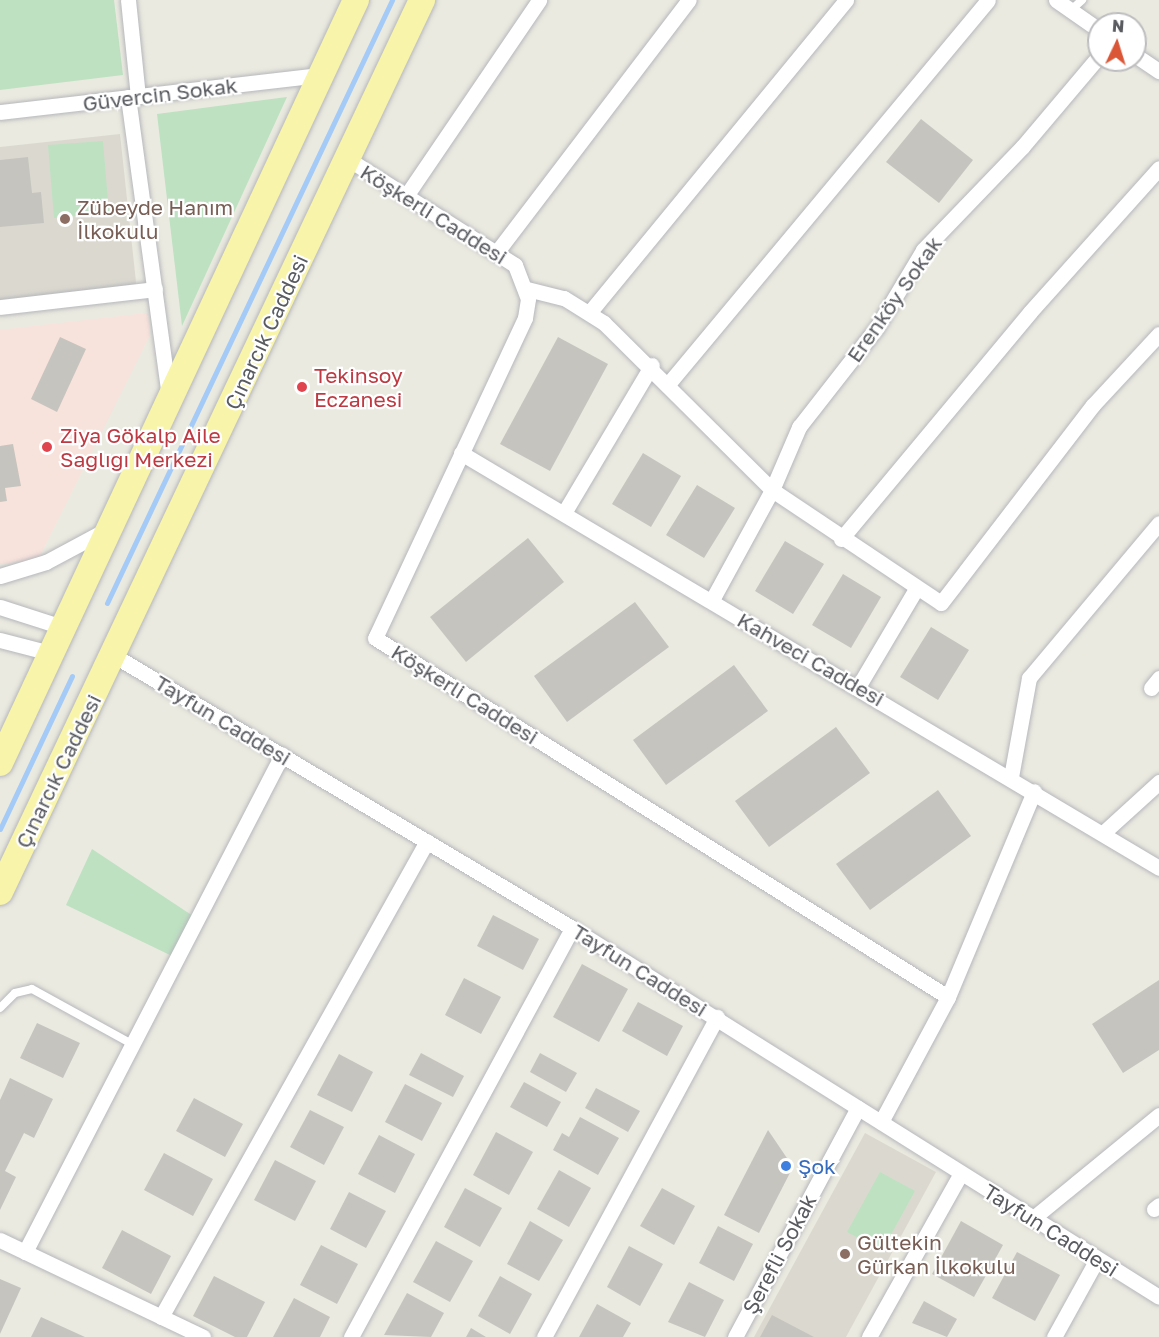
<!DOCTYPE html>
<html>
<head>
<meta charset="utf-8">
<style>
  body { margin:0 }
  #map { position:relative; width:1159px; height:1337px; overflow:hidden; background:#ebeae0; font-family:"Golos Text",sans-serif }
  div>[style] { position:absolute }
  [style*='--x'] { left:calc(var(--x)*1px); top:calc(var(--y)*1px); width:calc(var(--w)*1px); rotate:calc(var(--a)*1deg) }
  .education>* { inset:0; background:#dbd9cf }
  .medical>* { inset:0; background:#f8e2dc }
  .green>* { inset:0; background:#bee1c2 }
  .stream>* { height:5px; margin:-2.5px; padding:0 2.5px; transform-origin:2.5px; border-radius:2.5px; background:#a4caf7 }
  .building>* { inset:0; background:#c6c4be }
  .roads { filter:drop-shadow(0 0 2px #b6b7bc) drop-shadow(0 0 2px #b6b7bc) }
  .lane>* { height:8px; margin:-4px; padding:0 4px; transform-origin:4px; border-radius:4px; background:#fff }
  .street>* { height:15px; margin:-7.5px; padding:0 7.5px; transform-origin:7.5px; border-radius:7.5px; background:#fff }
  .primary>* { height:26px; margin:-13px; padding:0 13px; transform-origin:13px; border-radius:13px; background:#f8f4a9 }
  .dots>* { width:16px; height:16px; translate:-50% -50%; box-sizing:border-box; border:3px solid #fff; border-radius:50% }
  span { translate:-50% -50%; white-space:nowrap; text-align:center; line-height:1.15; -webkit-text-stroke:4.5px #fff; paint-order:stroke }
  .street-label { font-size:21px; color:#595b60 }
  .education-label { font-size:21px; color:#785e54 }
  .left { translate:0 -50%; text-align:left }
  .health-label { font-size:21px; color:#be3a42 }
  .shop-label { font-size:21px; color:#366cbe }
  .north { position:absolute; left:1087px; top:12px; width:60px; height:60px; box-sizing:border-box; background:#fff; border:2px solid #bdbdbf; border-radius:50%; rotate:4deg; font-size:16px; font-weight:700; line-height:24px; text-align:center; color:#595b60 }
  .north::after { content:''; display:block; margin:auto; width:21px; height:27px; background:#da5637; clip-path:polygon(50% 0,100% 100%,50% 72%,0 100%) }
</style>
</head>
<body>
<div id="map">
  <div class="education">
    <div style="clip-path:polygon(120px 134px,137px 291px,0 306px,0 147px)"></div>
    <div style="clip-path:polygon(865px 1133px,936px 1172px,846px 1337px,754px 1337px)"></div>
  </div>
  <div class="medical">
    <div style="clip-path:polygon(148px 313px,150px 335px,38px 560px,0 564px,0 330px)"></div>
  </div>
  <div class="green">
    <div style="clip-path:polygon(0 0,114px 0,123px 75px,0 90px)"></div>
    <div style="clip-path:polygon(287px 97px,182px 326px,157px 114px)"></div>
    <div style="clip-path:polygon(103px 141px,109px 213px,54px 218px,48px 145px)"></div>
    <div style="clip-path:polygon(92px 849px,193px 916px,172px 956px,66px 905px)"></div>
    <div style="clip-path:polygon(880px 1172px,915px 1191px,882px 1251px,847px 1232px)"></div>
  </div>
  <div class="stream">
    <div style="--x:107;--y:603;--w:667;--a:-64.7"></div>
    <div style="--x:0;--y:829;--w:169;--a:-64.8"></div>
  </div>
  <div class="building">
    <div style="clip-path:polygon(921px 119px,973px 160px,939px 203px,886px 162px)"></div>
    <div style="clip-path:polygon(28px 157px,32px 193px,41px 192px,44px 223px,0 227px,0 160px)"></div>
    <div style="clip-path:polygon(60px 337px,86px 349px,57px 412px,31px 399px)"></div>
    <div style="clip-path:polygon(558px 337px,608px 364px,550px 471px,500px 444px)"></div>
    <div style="clip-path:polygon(13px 444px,21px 486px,5px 488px,7px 501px,0 502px,0 446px)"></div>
    <div style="clip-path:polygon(643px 453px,681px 476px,651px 527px,612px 504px)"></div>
    <div style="clip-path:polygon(697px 485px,735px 508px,704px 558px,666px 535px)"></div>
    <div style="clip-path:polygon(528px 538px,564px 582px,466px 662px,430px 617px)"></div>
    <div style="clip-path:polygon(785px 541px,824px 564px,793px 614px,755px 591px)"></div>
    <div style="clip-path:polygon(843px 574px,881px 597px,851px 648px,812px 625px)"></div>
    <div style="clip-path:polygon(635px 602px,669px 647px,567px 722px,534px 676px)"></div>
    <div style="clip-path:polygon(931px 627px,969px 650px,938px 700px,900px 677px)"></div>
    <div style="clip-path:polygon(734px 665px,768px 711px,666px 785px,633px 740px)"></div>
    <div style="clip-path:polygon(836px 727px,870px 773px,769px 847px,735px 801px)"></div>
    <div style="clip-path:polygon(938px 790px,971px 836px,870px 910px,836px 864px)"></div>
    <div style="clip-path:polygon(493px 915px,539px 939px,523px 970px,477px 946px)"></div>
    <div style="clip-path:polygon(582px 964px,628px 989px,599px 1042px,553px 1017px)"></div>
    <div style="clip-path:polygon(464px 978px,501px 997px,481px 1034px,445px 1015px)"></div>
    <div style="clip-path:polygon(1159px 980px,1159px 1050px,1123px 1073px,1092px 1024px)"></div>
    <div style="clip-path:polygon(638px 1002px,683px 1026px,667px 1056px,622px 1031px)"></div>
    <div style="clip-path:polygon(37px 1023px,80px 1043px,63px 1078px,20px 1058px)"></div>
    <div style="clip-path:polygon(421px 1053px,464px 1076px,453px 1097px,409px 1075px)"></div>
    <div style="clip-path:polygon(540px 1053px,577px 1073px,566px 1092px,530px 1072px)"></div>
    <div style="clip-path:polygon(339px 1054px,373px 1072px,352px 1112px,317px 1095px)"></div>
    <div style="clip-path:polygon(10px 1078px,53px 1099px,34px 1138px,24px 1133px,5px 1171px,16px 1177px,0 1210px,0 1100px)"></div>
    <div style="clip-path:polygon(524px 1082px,561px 1102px,547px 1127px,510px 1107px)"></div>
    <div style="clip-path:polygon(405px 1084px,442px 1103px,422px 1141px,385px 1122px)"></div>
    <div style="clip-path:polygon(596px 1088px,640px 1111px,628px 1132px,585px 1108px)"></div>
    <div style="clip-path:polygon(194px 1098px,243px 1124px,225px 1157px,176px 1131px)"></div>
    <div style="clip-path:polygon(310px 1110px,344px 1127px,324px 1165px,290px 1147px)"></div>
    <div style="clip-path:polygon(580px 1117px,619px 1138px,598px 1175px,553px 1150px,562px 1133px,569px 1137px)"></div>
    <div style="clip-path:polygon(768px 1130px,793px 1167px,759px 1233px,724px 1215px)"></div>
    <div style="clip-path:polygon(496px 1132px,533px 1152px,509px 1195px,473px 1175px)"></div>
    <div style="clip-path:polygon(379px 1135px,415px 1154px,395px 1193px,358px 1174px)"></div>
    <div style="clip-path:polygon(164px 1153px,213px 1179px,193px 1216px,144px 1190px)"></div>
    <div style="clip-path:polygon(275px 1160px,316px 1181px,295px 1221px,254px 1200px)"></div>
    <div style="clip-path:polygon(559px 1170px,591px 1188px,569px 1227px,537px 1209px)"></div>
    <div style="clip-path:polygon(465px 1188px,502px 1208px,480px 1247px,444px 1227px)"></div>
    <div style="clip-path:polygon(662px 1188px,695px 1206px,674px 1245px,640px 1226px)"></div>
    <div style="clip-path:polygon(349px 1192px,386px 1211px,366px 1248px,330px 1229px)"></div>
    <div style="clip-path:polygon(530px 1221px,563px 1240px,539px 1281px,507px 1264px)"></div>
    <div style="clip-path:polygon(961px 1221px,1003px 1245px,974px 1297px,932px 1274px)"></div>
    <div style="clip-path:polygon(718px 1226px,753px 1244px,734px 1281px,699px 1263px)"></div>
    <div style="clip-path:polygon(122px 1230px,171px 1256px,151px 1294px,102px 1268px)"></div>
    <div style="clip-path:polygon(436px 1241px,473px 1261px,450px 1302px,413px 1282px)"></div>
    <div style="clip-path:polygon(321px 1245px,358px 1264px,337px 1304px,300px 1285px)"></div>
    <div style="clip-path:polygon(629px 1246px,663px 1264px,640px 1306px,607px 1287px)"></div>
    <div style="clip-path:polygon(1017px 1252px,1060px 1275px,1035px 1321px,992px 1298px)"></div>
    <div style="clip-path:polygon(214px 1276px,265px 1302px,247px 1337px,235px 1337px,193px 1316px)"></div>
    <div style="clip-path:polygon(500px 1276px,532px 1294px,510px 1334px,478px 1316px)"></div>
    <div style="clip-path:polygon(0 1279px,21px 1288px,0 1334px)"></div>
    <div style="clip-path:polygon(689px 1282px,724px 1300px,705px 1337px,668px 1322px)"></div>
    <div style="clip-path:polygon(407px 1293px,444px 1313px,431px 1337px,384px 1335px)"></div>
    <div style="clip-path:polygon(294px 1298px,330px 1317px,320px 1337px,273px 1337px)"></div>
    <div style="clip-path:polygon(924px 1301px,957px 1319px,947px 1337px,912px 1323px)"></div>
    <div style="clip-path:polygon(597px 1304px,631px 1323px,623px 1337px,579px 1337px)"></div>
    <div style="clip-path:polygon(772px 1315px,814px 1337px,760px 1337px)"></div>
    <div style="clip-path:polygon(41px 1317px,85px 1337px,31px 1337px)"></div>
    <div style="clip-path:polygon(471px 1328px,486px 1337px,466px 1337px)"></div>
  </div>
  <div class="roads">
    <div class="lane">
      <div style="--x:1071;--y:10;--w:15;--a:-42"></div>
      <div style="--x:0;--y:1008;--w:21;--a:-45"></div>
      <div style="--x:15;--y:993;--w:17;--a:-13"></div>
      <div style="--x:32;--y:989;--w:114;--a:28.8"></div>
    </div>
    <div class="street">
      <div style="--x:128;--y:0;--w:97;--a:84.1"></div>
      <div style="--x:1056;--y:0;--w:52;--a:34.9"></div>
      <div style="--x:1135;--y:55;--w:29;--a:34"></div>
      <div style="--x:128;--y:97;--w:302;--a:82.2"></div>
      <div style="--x:0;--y:112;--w:323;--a:-6.6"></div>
      <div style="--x:348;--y:159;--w:198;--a:32.4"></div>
      <div style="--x:515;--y:265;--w:36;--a:69"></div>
      <div style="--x:528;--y:299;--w:19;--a:99"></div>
      <div style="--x:525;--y:318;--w:353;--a:115.1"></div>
      <div style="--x:375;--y:638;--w:676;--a:32.07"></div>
      <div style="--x:406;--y:196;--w:237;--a:-55.8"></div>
      <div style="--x:496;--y:253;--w:318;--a:-52.7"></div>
      <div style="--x:527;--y:289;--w:38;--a:14"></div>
      <div style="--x:564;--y:298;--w:47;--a:32"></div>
      <div style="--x:604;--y:323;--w:237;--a:44.8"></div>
      <div style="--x:772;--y:490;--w:203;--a:33.8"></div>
      <div style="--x:941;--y:603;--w:250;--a:-52.5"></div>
      <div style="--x:1093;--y:405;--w:97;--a:-47.1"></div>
      <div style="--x:0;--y:307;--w:156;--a:-6.6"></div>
      <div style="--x:589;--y:313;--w:405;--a:-50.6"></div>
      <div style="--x:669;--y:383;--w:498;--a:-50.2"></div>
      <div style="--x:461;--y:453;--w:812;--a:30.73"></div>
      <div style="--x:564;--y:513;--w:172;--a:-59.3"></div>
      <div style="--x:841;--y:539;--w:295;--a:-50.2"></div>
      <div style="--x:1030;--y:312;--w:193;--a:-48.1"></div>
      <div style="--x:0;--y:576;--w:48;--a:-16.9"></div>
      <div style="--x:46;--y:562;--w:68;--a:-28.1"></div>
      <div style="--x:712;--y:600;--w:125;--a:-61.4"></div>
      <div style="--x:772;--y:490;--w:69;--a:-66.8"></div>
      <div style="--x:799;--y:427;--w:127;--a:-52"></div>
      <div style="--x:877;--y:327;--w:90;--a:-59.1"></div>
      <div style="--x:923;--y:250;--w:144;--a:-46.1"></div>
      <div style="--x:1023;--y:146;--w:118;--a:-49.8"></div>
      <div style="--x:0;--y:607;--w:65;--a:17.9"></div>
      <div style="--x:0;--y:640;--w:52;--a:14.6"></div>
      <div style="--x:113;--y:655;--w:534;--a:30.74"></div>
      <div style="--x:572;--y:928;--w:693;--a:32.15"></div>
      <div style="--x:858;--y:687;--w:114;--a:-59.4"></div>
      <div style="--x:1151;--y:688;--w:13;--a:-51"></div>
      <div style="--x:1011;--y:777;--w:101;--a:-79.7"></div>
      <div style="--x:1029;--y:678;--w:202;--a:-50"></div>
      <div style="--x:1103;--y:833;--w:76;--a:-42.3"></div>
      <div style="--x:881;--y:1122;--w:142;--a:-61.8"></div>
      <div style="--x:948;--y:997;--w:223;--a:-67.3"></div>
      <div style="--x:1154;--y:1209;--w:6;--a:-39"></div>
      <div style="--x:1032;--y:1219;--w:164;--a:-39.3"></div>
      <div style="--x:0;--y:1240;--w:225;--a:25.5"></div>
      <div style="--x:25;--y:1252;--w:560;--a:-62.66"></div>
      <div style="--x:161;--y:1317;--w:545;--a:-60.8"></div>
      <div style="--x:351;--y:1337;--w:465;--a:-61.6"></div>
      <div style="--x:544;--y:1337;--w:364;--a:-61.6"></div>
      <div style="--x:735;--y:1337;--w:260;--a:-61.8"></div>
      <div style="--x:869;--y:1337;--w:188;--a:-60.7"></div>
      <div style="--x:1054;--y:1337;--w:89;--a:-61.1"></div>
    </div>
    <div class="primary">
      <div style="--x:0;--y:763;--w:842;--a:-64.99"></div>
      <div style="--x:0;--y:892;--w:987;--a:-64.68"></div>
    </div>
  </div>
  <div class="dots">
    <div style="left:65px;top:219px;background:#8d6e63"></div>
    <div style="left:302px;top:387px;background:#e0444e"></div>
    <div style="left:47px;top:447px;background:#e0444e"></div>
    <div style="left:786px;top:1166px;background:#3f7fe0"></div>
    <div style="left:845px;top:1254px;background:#8d6e63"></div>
  </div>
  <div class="street-label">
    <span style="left:160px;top:94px;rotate:-7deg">Güvercin Sokak</span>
    <span style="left:434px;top:214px;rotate:32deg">Köşkerli Caddesi</span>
    <span style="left:894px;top:299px;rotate:-55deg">Erenköy Sokak</span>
    <span style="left:266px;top:332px;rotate:-65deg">Çınarcık Caddesi</span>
    <span style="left:811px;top:659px;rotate:30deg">Kahveci Caddesi</span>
    <span style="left:465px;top:694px;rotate:32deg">Köşkerli Caddesi</span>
    <span style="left:223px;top:720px;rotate:31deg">Tayfun Caddesi</span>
    <span style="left:58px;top:771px;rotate:-64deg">Çınarcık Caddesi</span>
    <span style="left:640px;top:970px;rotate:32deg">Tayfun Caddesi</span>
    <span style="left:1051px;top:1230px;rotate:32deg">Tayfun Caddesi</span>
    <span style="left:779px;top:1254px;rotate:-62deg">Şerefli Sokak</span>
  </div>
  <div class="education-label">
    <span class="left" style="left:77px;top:219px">Zübeyde Hanım<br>İlkokulu</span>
    <span class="left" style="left:857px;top:1254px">Gültekin<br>Gürkan İlkokulu</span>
  </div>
  <div class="health-label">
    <span class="left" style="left:314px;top:387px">Tekinsoy<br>Eczanesi</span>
    <span class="left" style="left:60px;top:447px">Ziya Gökalp Aile<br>Sağlığı Merkezi</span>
  </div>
  <div class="shop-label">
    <span class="left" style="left:798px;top:1166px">Şok</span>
  </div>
  <div class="north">N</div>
</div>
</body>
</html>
